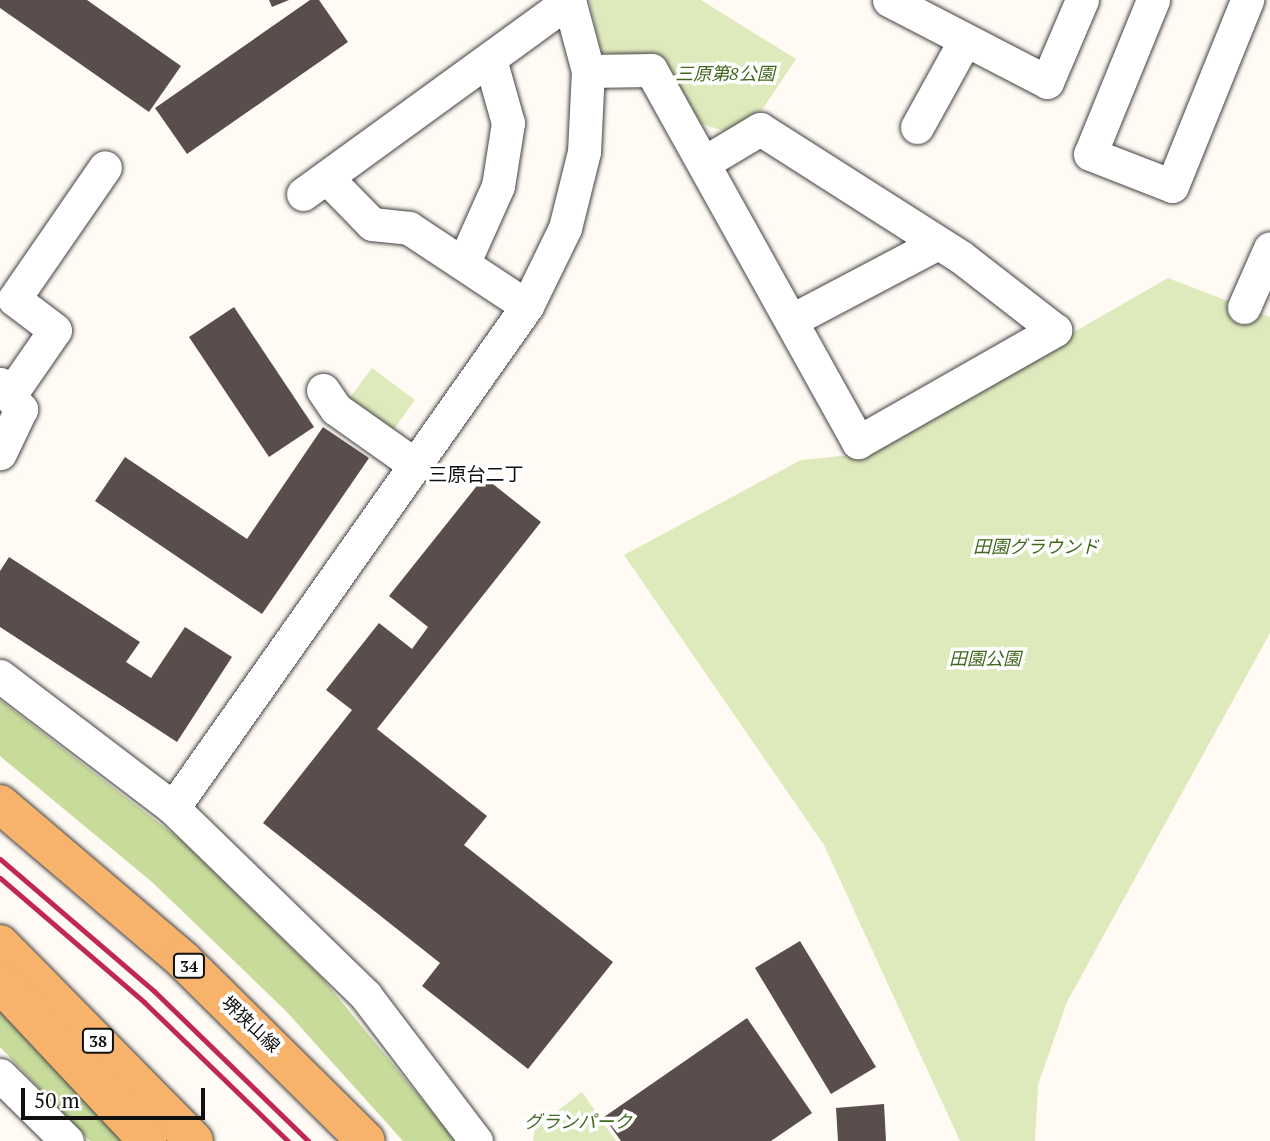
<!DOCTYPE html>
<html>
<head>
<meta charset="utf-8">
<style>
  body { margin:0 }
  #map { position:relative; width:1270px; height:1141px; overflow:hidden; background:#fffaf3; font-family:"PT Serif","Noto Sans JP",serif }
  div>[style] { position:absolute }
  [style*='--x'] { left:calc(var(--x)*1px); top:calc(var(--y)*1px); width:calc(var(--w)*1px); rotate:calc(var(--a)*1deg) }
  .green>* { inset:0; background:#dfeabc }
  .forest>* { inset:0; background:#c7db9b }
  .building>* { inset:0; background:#594e4c }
  .roads { filter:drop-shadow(0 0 2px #434343) drop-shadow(0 0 2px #434343) }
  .minor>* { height:33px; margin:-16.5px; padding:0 16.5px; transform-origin:16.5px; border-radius:16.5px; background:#fff }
  .major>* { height:38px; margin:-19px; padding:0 19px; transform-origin:19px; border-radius:19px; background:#f7b26b }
  .rail>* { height:5px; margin:-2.5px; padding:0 2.5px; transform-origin:2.5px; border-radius:2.5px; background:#c02854 }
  span { translate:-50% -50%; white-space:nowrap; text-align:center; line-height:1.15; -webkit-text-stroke:7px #fff; paint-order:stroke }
  .shield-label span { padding:2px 5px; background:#fff; border:2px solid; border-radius:5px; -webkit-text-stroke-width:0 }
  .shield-label { font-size:16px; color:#101010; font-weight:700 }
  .park-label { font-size:18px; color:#40681f; font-style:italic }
  .street-label { font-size:18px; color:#101010 }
  .neighbourhood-label { font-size:19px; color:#101010 }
  .scale { position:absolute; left:21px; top:1088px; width:184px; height:32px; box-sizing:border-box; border:4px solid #101010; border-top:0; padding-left:9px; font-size:21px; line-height:24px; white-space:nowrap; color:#101010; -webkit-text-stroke:5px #fff; paint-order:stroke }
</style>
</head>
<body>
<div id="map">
  <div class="green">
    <div style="clip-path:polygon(589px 0,701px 0,796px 59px,762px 110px,724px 131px,699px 123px,645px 58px,602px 52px)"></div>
    <div style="clip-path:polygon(1168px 278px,1270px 317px,1270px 633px,1067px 1002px,1038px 1085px,1035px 1141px,960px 1141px,824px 845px,624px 555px,801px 460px,861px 454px)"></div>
    <div style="clip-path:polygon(372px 368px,415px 400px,389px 436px,345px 404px)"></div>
    <div style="clip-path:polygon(582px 1092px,616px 1141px,533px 1141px,535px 1128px)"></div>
  </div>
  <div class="forest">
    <div style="clip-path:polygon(0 700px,181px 840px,322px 978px,456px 1141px,403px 1141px,286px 1011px,152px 882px,0 756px)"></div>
    <div style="clip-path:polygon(0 1009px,128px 1141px,90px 1141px,0 1047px)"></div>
  </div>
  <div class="building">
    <div style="clip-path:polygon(0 0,87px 0,181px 66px,149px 112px,0 8px)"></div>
    <div style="clip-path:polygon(269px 0,289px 0,272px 7px)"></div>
    <div style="clip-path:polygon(310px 0,319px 0,348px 42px,187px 154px,155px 108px)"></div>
    <div style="clip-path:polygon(234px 307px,314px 427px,269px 457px,189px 337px)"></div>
    <div style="clip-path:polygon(323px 427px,369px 458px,262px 614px,95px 501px,125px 457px,247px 539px)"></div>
    <div style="clip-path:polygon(484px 477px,541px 522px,377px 729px,487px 816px,464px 845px,613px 962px,528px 1069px,422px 986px,440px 963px,263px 823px,352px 710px,326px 690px,379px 623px,412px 649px,428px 627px,389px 596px)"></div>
    <div style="clip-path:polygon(9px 557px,140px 642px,126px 662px,151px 678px,185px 627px,232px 657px,177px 742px,0 627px,0 571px)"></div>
    <div style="clip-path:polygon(800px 941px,876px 1067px,831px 1094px,755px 968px)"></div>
    <div style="clip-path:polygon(747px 1018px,812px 1113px,771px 1141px,621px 1141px,604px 1117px)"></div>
    <div style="clip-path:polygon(884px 1104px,886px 1141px,838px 1141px,836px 1108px)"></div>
  </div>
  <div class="roads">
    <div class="minor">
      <div style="--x:889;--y:0;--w:178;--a:27.4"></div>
      <div style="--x:1047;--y:82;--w:89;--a:-66.9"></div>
      <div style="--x:1153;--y:0;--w:166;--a:112.2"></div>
      <div style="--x:1090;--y:154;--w:88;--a:21.3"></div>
      <div style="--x:1172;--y:186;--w:201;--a:-68"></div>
      <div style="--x:588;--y:71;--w:63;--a:-0.9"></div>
      <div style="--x:651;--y:70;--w:426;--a:60.9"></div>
      <div style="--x:858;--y:442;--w:227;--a:-29.6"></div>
      <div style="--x:1055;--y:330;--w:119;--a:-142.2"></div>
      <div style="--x:961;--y:257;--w:238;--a:-147.5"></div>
      <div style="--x:760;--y:129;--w:64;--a:149"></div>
      <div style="--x:917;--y:127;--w:97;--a:-61.1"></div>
      <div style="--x:327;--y:178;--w:64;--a:45.6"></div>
      <div style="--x:372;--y:224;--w:37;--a:6"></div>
      <div style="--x:409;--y:228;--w:141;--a:33.5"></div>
      <div style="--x:303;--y:194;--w:329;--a:-36"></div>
      <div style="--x:464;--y:262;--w:83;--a:-65.9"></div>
      <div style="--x:498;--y:186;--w:64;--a:-81"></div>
      <div style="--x:508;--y:123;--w:66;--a:-105.7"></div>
      <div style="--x:1244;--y:307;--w:64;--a:-66.2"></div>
      <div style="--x:792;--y:320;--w:163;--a:-27.8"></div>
      <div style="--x:0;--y:384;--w:33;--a:50"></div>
      <div style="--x:21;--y:409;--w:49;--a:115.5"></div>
      <div style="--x:323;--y:390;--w:23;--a:56"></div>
      <div style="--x:336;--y:409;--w:97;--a:35.3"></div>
      <div style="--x:12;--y:392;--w:75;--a:-55.3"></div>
      <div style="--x:55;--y:330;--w:51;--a:-142.9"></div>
      <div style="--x:14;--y:299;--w:160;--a:-55.4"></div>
      <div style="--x:0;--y:676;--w:218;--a:37.3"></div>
      <div style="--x:173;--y:808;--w:269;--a:44.2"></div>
      <div style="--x:366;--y:996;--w:182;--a:52.8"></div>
      <div style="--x:173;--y:808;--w:614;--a:-54.81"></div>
      <div style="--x:527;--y:306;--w:87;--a:-64"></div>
      <div style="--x:565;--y:228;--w:78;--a:-76"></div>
      <div style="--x:584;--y:152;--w:81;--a:-87.2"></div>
      <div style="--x:588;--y:71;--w:73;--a:-105"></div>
      <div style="--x:0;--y:1075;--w:94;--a:44.6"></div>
    </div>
    <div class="major">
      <div style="--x:0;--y:804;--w:240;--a:40.4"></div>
      <div style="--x:183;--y:960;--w:257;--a:44.7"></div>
      <div style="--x:0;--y:944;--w:276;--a:45.4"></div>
      <div style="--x:0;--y:983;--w:216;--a:46.9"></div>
    </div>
  </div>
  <div class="rail">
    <div style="--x:0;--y:859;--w:203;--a:40.6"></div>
    <div style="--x:154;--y:991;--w:215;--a:44.2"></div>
    <div style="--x:0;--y:878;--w:190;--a:40.7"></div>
    <div style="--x:144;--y:1002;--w:200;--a:44"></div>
  </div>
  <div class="shield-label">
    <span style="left:189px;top:966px">34</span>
    <span style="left:98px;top:1041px">38</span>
  </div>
  <div class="park-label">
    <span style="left:725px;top:73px">三原第8公園</span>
    <span style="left:1036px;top:546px">田園グラウンド</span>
    <span style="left:985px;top:658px">田園公園</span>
    <span style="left:578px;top:1121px">グランパーク</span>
  </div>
  <div class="street-label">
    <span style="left:251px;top:1024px;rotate:43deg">堺狭山線</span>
  </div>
  <div class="neighbourhood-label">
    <span style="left:476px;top:474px">三原台二丁</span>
  </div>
  <div class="scale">50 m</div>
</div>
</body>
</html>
